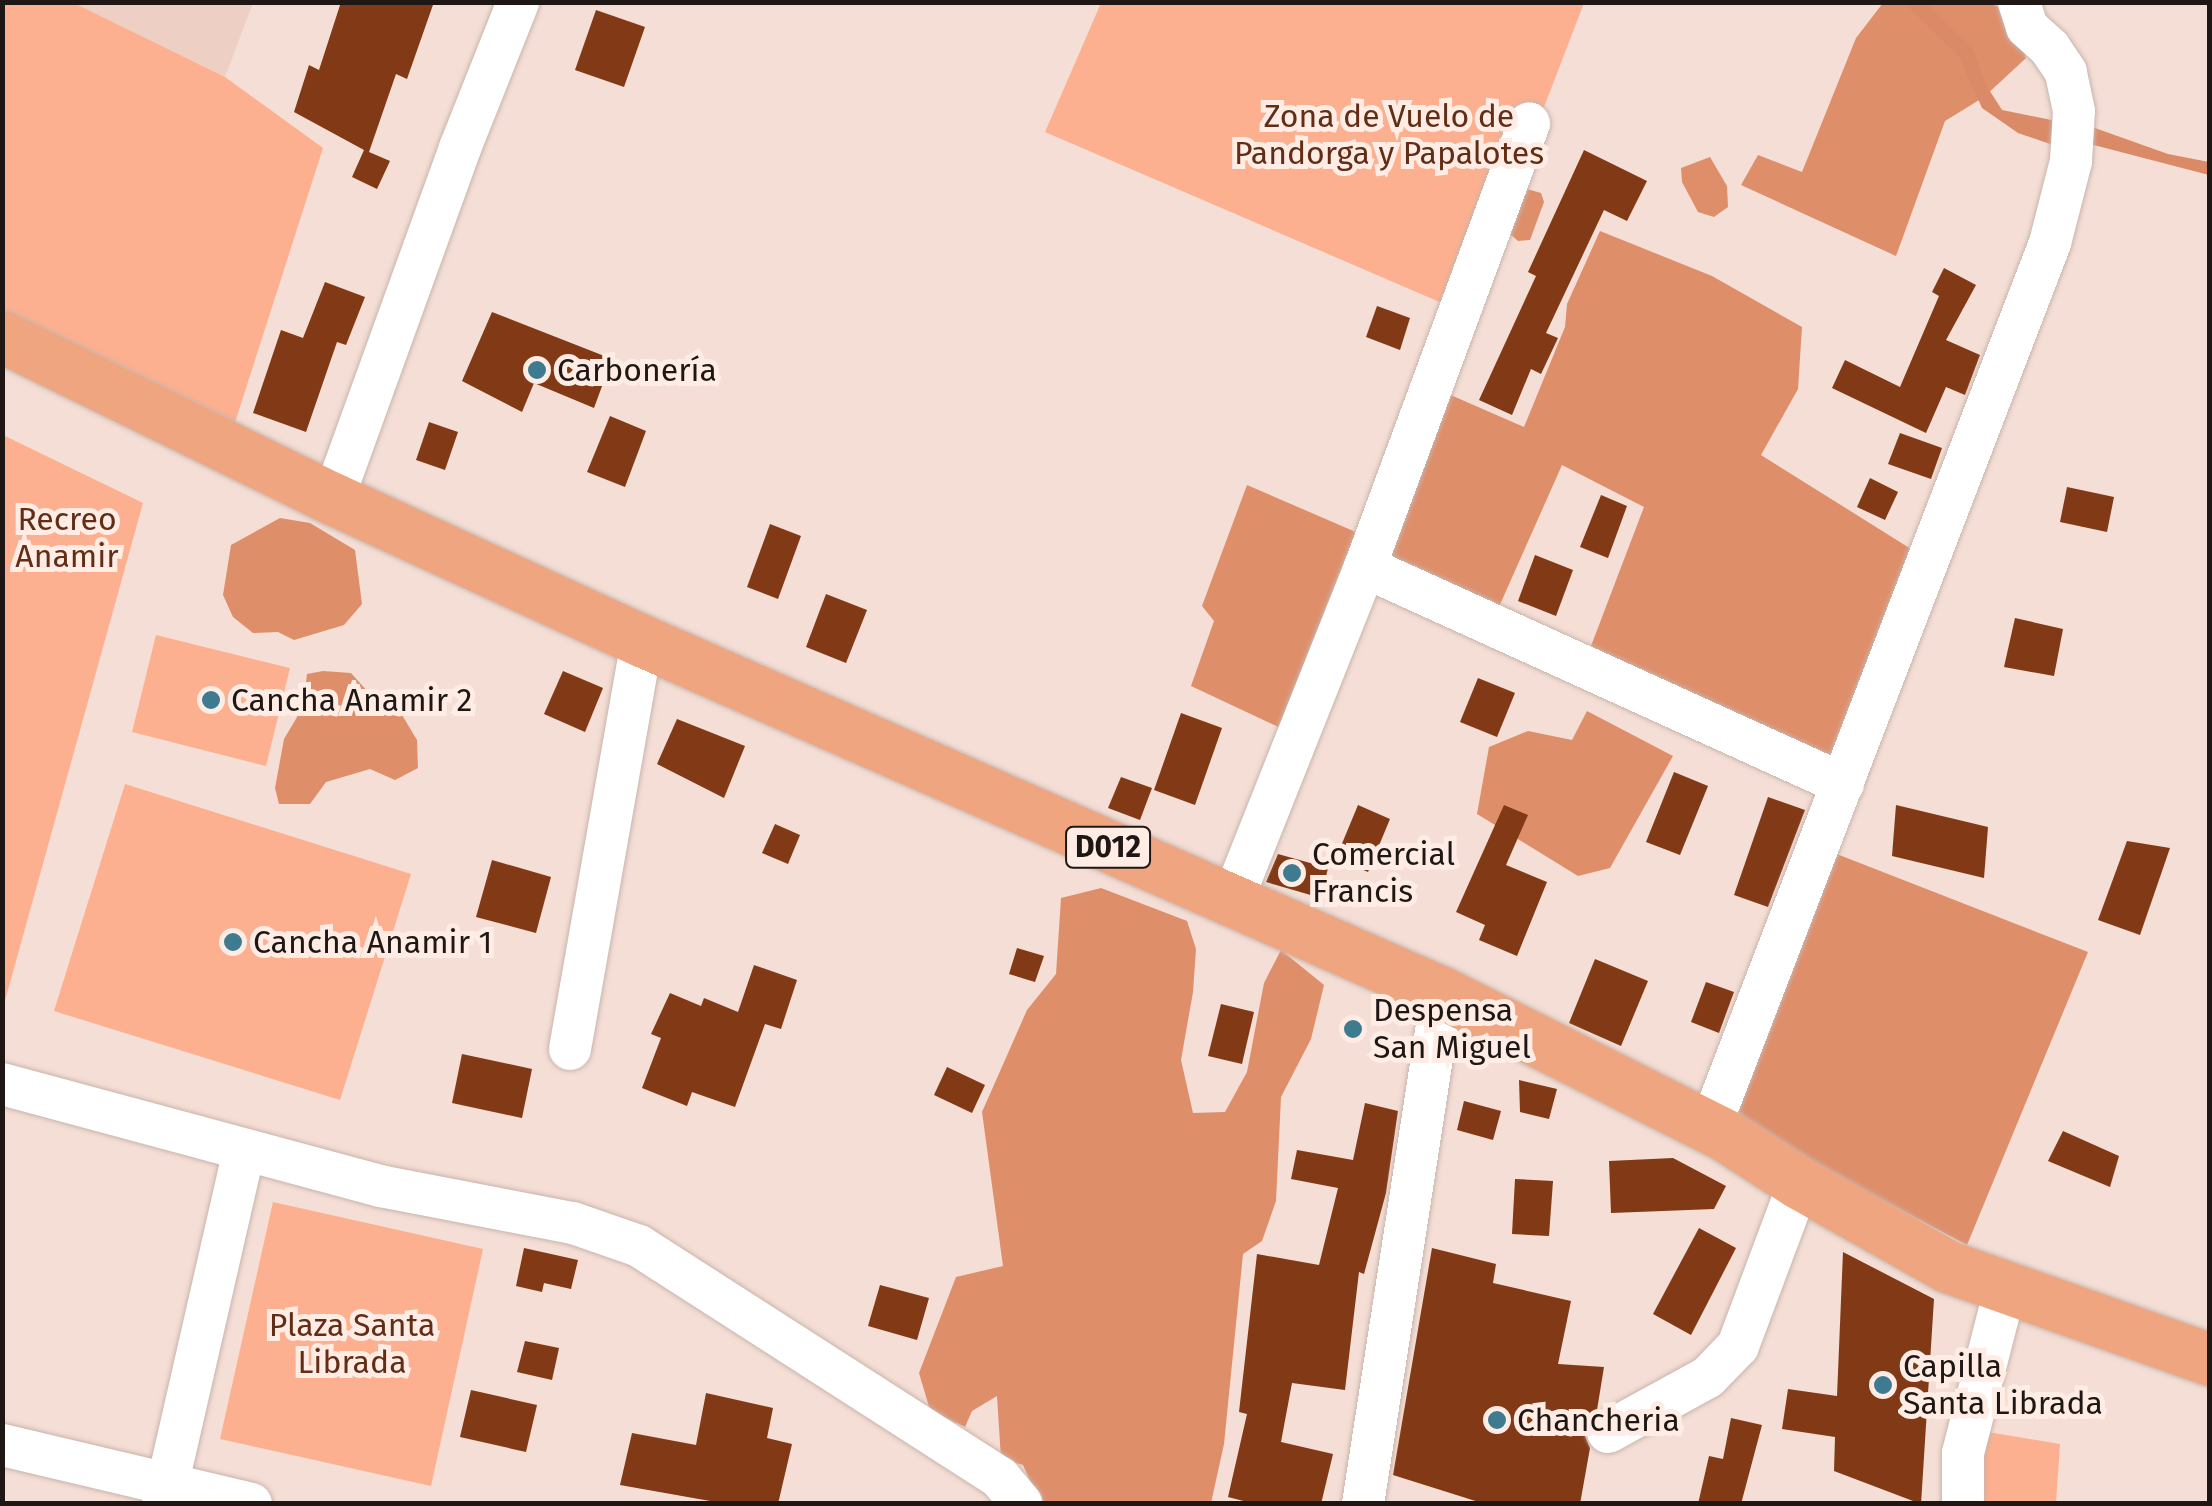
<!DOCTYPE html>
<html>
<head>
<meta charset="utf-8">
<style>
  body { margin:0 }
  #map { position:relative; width:2212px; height:1506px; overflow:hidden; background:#f4ded5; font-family:"Fira Sans",sans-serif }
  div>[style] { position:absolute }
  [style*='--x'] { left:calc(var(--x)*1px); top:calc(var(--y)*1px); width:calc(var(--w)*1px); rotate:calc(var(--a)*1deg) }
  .built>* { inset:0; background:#edcfc3 }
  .green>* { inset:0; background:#fdb08f }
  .forest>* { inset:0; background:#df8e6a }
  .water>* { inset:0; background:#da8a66 }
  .building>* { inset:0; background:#823915 }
  .roads { filter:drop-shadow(0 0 2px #c9b4ab) drop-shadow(0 0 2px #c9b4ab) }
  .minor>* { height:42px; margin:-21px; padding:0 21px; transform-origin:21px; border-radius:21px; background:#fff }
  .major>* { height:52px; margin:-26px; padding:0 26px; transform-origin:26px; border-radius:26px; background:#efa680 }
  .dots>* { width:28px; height:28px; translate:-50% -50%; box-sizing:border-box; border:5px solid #feece5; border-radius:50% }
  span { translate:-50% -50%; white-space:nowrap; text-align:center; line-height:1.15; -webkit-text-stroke:10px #feece5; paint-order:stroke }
  .shield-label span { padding:2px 8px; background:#feece5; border:2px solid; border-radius:8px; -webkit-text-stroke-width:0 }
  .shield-label { font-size:30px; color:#1f1714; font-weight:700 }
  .park-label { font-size:32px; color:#622d14 }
  .poi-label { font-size:32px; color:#1f1714 }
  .left { translate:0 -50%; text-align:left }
  .frame { position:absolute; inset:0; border:5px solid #1f1714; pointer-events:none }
</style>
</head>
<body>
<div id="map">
  <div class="built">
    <div style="clip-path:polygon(74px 3px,253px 3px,225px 77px)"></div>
  </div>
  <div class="green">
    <div style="clip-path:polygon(2px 3px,74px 3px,225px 77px,323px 148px,231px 435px,3px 318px)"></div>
    <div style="clip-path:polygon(1101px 3px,1584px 3px,1465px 313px,1045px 132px)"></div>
    <div style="clip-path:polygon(3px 435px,143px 503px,3px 1008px)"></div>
    <div style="clip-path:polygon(156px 635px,290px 668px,266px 766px,132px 732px)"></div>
    <div style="clip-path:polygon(125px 784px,411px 874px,340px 1100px,54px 1011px)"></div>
    <div style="clip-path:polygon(273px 1202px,483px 1249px,431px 1486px,220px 1439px)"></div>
    <div style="clip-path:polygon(1958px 1427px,2060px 1444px,2056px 1503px,1949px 1504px)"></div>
  </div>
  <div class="forest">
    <div style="clip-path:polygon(1883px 3px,1988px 3px,2009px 10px,2026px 58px,1984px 97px,1945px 121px,1896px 256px,1741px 185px,1758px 155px,1802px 172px,1856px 38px)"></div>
    <div style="clip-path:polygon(1710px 157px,1727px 186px,1728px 207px,1714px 217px,1698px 212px,1682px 182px,1681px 168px)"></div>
    <div style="clip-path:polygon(1527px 189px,1541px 193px,1544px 202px,1530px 240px,1518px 241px,1510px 234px,1516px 200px)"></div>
    <div style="clip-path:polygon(1600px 231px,1712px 276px,1802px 327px,1798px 389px,1761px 455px,1919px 554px,1835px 769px,1591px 646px,1644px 507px,1562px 465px,1498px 609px,1376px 556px,1446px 393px,1524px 427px,1565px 327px,1567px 304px)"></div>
    <div style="clip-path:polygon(1247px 485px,1358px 533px,1287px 731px,1191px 686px,1214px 621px,1202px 606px)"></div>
    <div style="clip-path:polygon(280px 518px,310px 523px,355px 550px,362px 604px,344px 625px,294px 640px,278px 632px,253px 633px,233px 617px,223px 595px,231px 545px)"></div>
    <div style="clip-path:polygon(323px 671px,351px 673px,369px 693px,399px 710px,417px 740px,418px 768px,395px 780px,370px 769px,326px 782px,310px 804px,279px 804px,275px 788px,284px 739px,303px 707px,307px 674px)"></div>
    <div style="clip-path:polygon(1587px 711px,1673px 756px,1610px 868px,1578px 876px,1477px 814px,1489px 747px,1528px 731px,1572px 740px)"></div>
    <div style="clip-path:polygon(1829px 851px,2088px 952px,1967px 1245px,1728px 1119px)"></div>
    <div style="clip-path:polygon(1101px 888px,1187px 921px,1196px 949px,1193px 992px,1181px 1060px,1193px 1113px,1225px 1112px,1247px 1072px,1264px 983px,1281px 950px,1324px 985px,1311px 1039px,1281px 1097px,1276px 1201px,1262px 1241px,1243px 1254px,1224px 1444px,1211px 1503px,1040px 1503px,1023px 1465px,1001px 1459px,997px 1396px,972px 1411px,965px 1427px,930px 1410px,919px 1373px,956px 1277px,1003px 1266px,982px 1112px,1027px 1010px,1056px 974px,1061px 898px)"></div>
  </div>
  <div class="water">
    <div style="clip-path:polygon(1904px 3px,1927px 3px,1972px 47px,1986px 85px,2002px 110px,2061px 122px,2062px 148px,2018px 133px,1982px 108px,1959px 57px)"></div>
    <div style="clip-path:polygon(2092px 127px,2168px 154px,2209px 162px,2209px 175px,2090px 144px)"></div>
  </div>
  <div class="building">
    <div style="clip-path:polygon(341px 2px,434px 2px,407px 79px,396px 74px,369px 152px,390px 161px,377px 189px,352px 177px,364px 150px,294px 112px,309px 65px,319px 70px)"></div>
    <div style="clip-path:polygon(596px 10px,645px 27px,624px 87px,575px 70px)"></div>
    <div style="clip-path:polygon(1584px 150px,1647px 181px,1627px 221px,1604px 210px,1546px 333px,1558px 338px,1541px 374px,1531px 369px,1512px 415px,1479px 400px,1536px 276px,1528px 272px)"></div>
    <div style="clip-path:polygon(1944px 268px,1976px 285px,1946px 340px,1980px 355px,1965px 395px,1946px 387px,1926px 433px,1832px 388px,1845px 360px,1900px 387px,1939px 296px,1932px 292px)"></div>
    <div style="clip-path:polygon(325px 282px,365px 297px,346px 345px,337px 342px,306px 432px,253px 413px,281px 330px,303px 338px)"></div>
    <div style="clip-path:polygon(1377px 306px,1410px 318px,1400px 350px,1366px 337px)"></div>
    <div style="clip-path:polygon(492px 312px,612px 359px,594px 408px,534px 383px,522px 412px,462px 381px)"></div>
    <div style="clip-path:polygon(610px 416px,646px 431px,625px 487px,587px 472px)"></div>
    <div style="clip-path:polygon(429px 422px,458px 432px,445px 470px,416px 460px)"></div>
    <div style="clip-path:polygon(1900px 433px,1942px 448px,1931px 479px,1888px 464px)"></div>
    <div style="clip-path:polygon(1870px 478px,1898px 492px,1885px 520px,1857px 507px)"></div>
    <div style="clip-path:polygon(2067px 487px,2114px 497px,2107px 532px,2060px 522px)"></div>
    <div style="clip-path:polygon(1601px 495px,1627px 506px,1608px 558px,1580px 547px)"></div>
    <div style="clip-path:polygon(770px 524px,801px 536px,778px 599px,747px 587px)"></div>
    <div style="clip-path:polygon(1535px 555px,1573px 570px,1556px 616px,1518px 601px)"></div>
    <div style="clip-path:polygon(826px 594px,867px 610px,846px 663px,806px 647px)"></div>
    <div style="clip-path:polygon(2015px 618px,2063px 629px,2054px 676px,2004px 667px)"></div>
    <div style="clip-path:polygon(563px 671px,603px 688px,585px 732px,544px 714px)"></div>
    <div style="clip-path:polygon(1478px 678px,1515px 693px,1497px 737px,1460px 722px)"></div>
    <div style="clip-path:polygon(1181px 713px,1222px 728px,1195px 805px,1154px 790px)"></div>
    <div style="clip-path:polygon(677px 719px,745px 746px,724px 798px,657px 764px)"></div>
    <div style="clip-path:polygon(1674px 772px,1708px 786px,1680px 855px,1646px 842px)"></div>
    <div style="clip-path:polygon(1121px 777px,1152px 788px,1140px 820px,1108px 808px)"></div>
    <div style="clip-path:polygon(1768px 797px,1805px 810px,1768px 907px,1734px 895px)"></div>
    <div style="clip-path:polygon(1358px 805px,1390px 819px,1368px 872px,1336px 858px)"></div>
    <div style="clip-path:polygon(1504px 805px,1528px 815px,1506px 865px,1547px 882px,1517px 956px,1479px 940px,1485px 925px,1456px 912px)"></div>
    <div style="clip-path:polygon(1896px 805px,1988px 827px,1984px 878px,1892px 856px)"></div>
    <div style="clip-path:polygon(775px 824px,800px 835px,788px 864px,762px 853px)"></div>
    <div style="clip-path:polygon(2127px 841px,2170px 848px,2140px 935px,2098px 920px)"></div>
    <div style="clip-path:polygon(1278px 854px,1328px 868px,1321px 898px,1266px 882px)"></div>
    <div style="clip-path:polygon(492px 860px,551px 877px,536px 933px,476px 917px)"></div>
    <div style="clip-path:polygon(1017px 948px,1044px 956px,1035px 982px,1009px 974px)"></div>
    <div style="clip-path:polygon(1595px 959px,1648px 981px,1621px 1046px,1569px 1023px)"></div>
    <div style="clip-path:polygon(754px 965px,797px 980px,781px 1029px,765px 1024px,735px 1107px,692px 1092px,687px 1106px,642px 1088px,661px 1038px,651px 1034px,670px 993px,701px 1006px,704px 998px,738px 1012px)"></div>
    <div style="clip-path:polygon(1706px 982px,1734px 992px,1719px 1033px,1691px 1022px)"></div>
    <div style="clip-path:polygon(1221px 1004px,1254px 1012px,1242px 1064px,1208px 1056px)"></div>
    <div style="clip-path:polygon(462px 1054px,532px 1069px,522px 1118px,452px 1103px)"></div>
    <div style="clip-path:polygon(947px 1067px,985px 1085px,972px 1113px,934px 1095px)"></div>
    <div style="clip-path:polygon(1519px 1080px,1557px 1089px,1549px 1119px,1520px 1112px)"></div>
    <div style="clip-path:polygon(1464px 1101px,1501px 1111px,1493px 1140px,1457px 1130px)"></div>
    <div style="clip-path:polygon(1365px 1103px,1398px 1111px,1386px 1193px,1364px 1274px,1359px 1272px,1345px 1390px,1292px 1383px,1281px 1442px,1333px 1454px,1321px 1504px,1255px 1504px,1228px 1497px,1247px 1414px,1239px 1412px,1257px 1254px,1319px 1265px,1338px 1188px,1291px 1179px,1297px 1150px,1353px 1160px)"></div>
    <div style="clip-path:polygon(2063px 1131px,2119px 1156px,2110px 1187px,2048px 1161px)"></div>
    <div style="clip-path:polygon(1673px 1158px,1726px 1186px,1714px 1209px,1611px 1213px,1609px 1161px)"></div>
    <div style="clip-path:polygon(1515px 1179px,1553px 1181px,1549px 1236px,1512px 1234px)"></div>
    <div style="clip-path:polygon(1699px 1228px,1736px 1248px,1691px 1335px,1653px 1314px)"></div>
    <div style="clip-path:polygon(524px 1248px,578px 1260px,571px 1289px,544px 1283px,542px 1292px,516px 1286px)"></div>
    <div style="clip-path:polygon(1432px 1248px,1496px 1264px,1493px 1283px,1571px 1301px,1558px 1364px,1604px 1367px,1597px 1410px,1583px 1431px,1590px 1448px,1580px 1504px,1485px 1504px,1393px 1475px)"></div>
    <div style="clip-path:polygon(1843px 1252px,1934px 1299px,1921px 1504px,1834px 1471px,1835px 1437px,1782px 1429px,1788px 1389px,1837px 1396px)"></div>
    <div style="clip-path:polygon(880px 1285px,929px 1298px,917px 1340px,868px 1326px)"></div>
    <div style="clip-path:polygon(525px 1341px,559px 1348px,552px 1380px,517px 1372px)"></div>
    <div style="clip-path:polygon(471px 1390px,537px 1405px,526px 1452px,460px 1437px)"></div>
    <div style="clip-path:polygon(706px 1393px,773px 1408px,767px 1438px,792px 1444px,778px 1504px,727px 1504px,620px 1485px,632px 1433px,696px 1445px)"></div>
    <div style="clip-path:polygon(1731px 1418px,1762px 1425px,1741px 1504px,1698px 1504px,1709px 1456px,1723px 1459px)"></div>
  </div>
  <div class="roads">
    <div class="minor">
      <div style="--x:333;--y:499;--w:373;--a:-70.1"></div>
      <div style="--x:460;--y:148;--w:157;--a:-68.3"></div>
      <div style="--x:1365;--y:567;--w:525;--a:24.42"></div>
      <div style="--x:1232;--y:901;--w:360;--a:-68.3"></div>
      <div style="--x:1365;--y:567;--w:473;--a:-69.7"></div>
      <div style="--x:570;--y:1049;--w:414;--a:-80"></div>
      <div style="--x:2;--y:1084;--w:392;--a:15.1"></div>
      <div style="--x:380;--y:1186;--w:197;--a:10.9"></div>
      <div style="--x:573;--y:1223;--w:70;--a:19.2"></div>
      <div style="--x:639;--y:1246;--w:429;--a:32.7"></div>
      <div style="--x:1000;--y:1478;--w:33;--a:50"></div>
      <div style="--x:1710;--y:1127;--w:947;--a:-68.96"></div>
      <div style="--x:2050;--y:243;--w:85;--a:-75.6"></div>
      <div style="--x:2071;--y:161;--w:50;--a:-86.6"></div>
      <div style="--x:2074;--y:111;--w:40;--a:-102"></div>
      <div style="--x:2066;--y:72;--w:29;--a:-124"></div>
      <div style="--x:2050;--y:48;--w:31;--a:-138"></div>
      <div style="--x:2027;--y:27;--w:26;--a:-108"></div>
      <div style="--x:1608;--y:1432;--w:114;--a:-28.8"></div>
      <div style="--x:1708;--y:1377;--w:43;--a:-45.9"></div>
      <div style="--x:1738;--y:1346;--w:174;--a:-69.5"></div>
      <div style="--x:2;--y:1445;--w:256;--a:13.3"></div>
      <div style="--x:163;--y:1504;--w:362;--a:-77.1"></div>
      <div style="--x:1363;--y:1504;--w:517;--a:-81.21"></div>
      <div style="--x:1963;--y:1504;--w:51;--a:-90"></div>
      <div style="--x:1963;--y:1453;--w:169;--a:-75.6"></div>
    </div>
    <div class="major">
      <div style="--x:2;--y:337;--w:369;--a:26.1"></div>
      <div style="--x:333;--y:499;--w:340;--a:24.7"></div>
      <div style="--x:642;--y:641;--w:874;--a:23.75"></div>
      <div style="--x:1442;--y:993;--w:318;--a:26.7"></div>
      <div style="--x:1726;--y:1136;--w:87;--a:32.8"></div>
      <div style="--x:1799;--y:1183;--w:171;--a:29.4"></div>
      <div style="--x:1948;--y:1267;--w:278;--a:19.5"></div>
    </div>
  </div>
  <div class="dots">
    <div style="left:537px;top:370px;background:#3e7b91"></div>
    <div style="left:211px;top:700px;background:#3e7b91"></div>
    <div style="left:1292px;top:873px;background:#3e7b91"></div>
    <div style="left:233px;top:942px;background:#3e7b91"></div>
    <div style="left:1353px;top:1029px;background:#3e7b91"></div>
    <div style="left:1883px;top:1385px;background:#3e7b91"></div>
    <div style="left:1497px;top:1420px;background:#3e7b91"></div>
  </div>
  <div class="shield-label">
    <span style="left:1108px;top:847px">D012</span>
  </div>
  <div class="park-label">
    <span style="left:1389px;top:135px">Zona de Vuelo de<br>Pandorga y Papalotes</span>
    <span style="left:67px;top:538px">Recreo<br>Anamir</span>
    <span style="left:352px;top:1344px">Plaza Santa<br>Librada</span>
  </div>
  <div class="poi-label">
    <span class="left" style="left:557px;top:370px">Carbonería</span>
    <span class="left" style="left:231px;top:700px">Cancha Anamir 2</span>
    <span class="left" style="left:1312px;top:873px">Comercial<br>Francis</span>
    <span class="left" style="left:253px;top:942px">Cancha Anamir 1</span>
    <span class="left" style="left:1373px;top:1029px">Despensa<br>San Miguel</span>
    <span class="left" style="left:1903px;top:1385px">Capilla<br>Santa Librada</span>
    <span class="left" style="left:1517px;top:1420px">Chancheria</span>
  </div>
  <div class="frame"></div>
</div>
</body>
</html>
